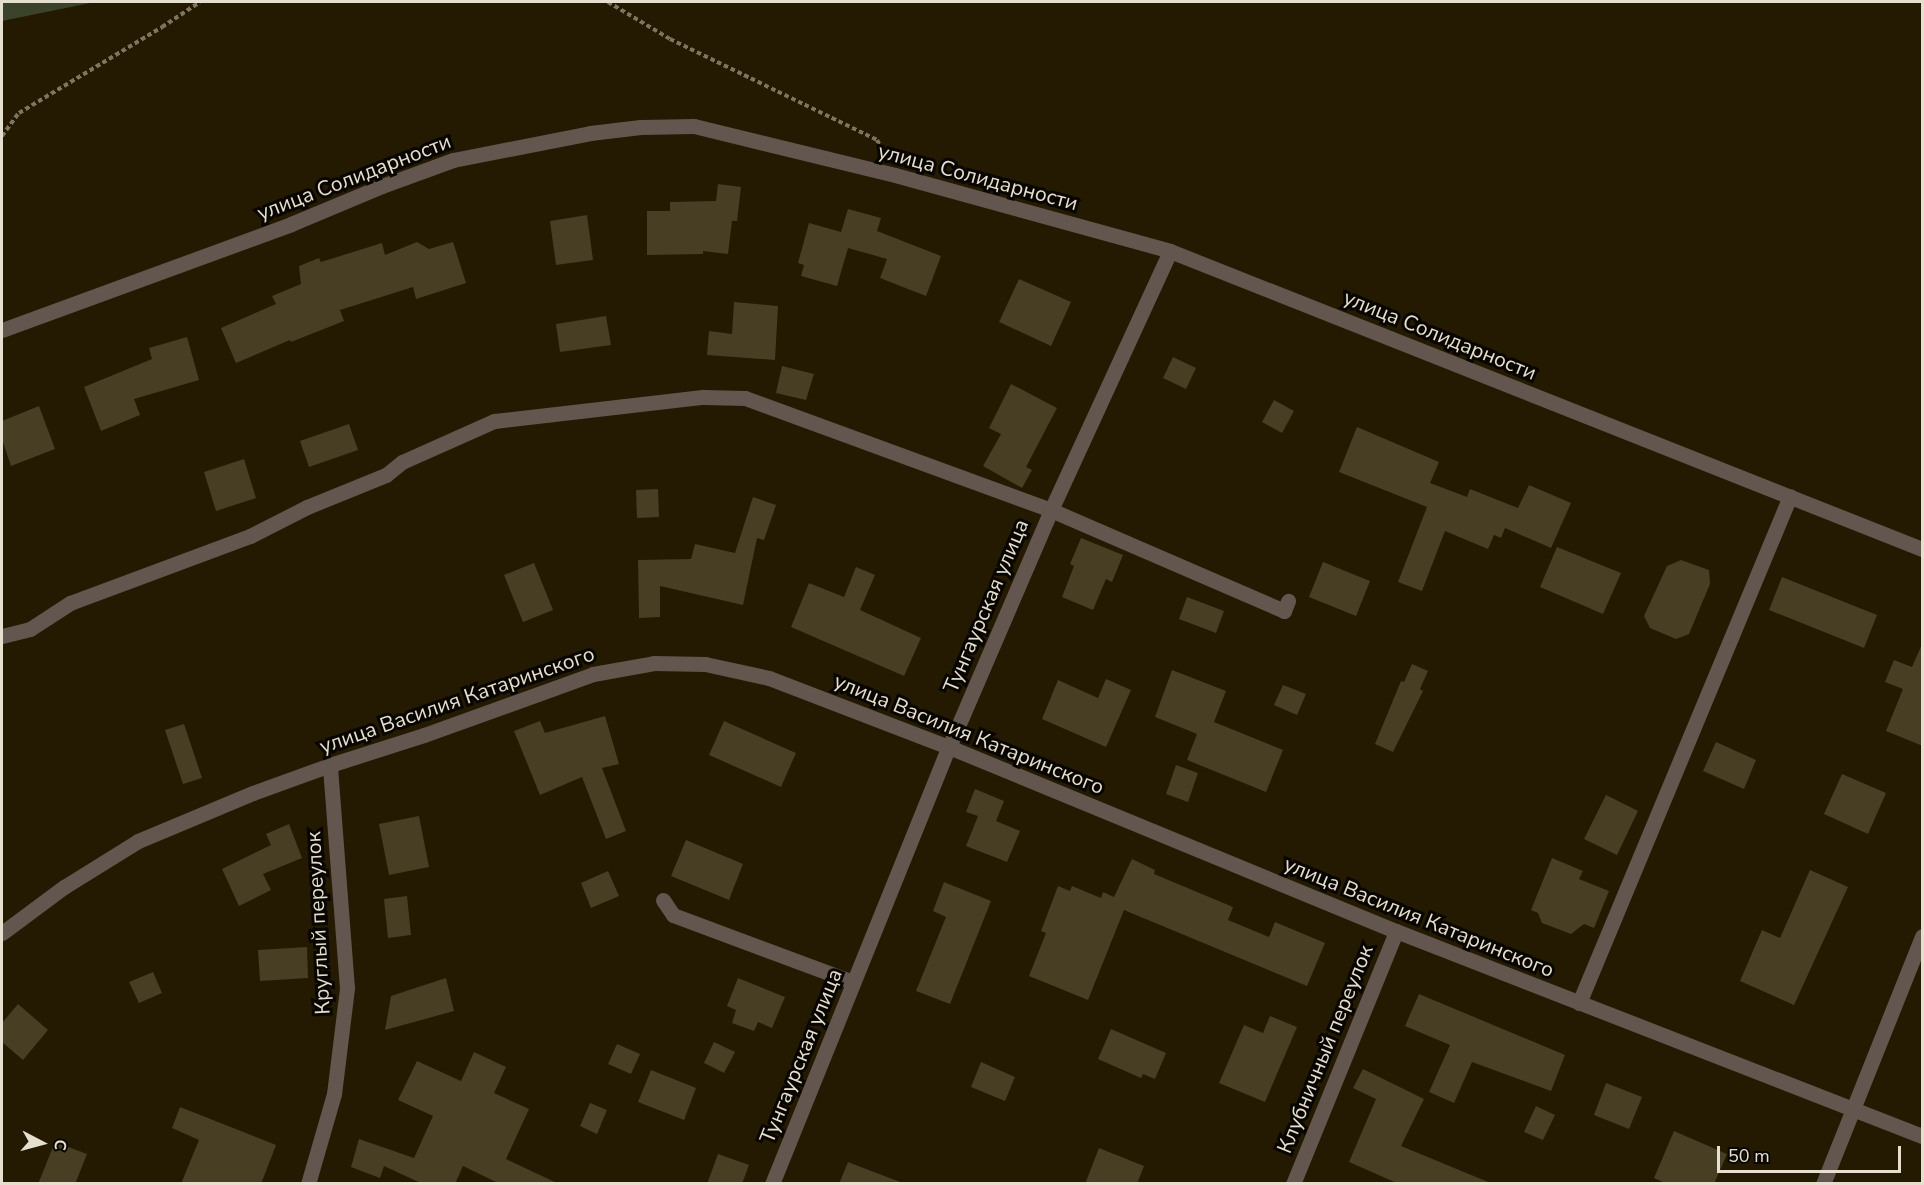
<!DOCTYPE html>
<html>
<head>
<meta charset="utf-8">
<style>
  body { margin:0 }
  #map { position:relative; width:1924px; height:1185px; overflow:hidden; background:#231a01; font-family:"Nunito Sans",sans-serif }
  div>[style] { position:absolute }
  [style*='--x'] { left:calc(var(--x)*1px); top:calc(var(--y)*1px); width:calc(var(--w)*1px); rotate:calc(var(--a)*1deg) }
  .forest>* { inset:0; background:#3b442a }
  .building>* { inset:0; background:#483e23 }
  .path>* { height:4px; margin-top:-2px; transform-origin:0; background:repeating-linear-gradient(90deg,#7c7560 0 4.5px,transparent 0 7.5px) }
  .minor>* { height:15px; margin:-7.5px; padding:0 7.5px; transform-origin:7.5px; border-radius:7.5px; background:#62564f }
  span { translate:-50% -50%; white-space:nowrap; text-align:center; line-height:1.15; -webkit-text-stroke:6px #090601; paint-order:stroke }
  .street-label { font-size:21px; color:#e5dfd0 }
  .frame { position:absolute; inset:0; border:3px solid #e5dfd0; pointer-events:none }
  .north { position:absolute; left:12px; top:1113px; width:60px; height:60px; -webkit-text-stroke:4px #090601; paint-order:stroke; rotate:96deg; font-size:16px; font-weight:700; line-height:24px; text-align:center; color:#e5dfd0 }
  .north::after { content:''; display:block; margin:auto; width:21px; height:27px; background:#e5dfd0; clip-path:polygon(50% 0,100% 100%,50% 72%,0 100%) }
  .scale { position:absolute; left:1717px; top:1146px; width:184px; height:27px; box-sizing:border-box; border:3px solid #e5dfd0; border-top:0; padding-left:8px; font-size:18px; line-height:21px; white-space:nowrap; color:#e5dfd0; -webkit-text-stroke:4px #090601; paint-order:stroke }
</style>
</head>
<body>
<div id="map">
  <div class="forest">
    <div style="clip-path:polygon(2px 2px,95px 2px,2px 21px)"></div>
  </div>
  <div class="building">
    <div style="clip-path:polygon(718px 184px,741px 187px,737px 221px,732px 221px,728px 254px,703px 251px,703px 254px,647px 255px,647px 211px,670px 211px,670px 202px,716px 201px)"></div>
    <div style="clip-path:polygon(848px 209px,881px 218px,877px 231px,941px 256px,926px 296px,880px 278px,887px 259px,848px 248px,837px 286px,801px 276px,804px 265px,798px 263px,809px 223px,841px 232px)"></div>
    <div style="clip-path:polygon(587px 215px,593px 260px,556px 265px,550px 221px)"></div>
    <div style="clip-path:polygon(417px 242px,429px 249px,453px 242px,466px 283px,416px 299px,413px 287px,340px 310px,344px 321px,291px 342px,290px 340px,236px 363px,221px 328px,276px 304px,272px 296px,301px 284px,299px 266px,319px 258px,321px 262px,382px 243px,385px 255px)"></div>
    <div style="clip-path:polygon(1019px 279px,1071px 302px,1051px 346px,999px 322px)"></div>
    <div style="clip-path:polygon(734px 302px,778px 306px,775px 360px,707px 355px,709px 331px,732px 334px)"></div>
    <div style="clip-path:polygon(606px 316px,611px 345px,560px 352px,556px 324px)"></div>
    <div style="clip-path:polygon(187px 337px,199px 380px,134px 399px,140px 415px,101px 431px,84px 387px,152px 359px,149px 348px)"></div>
    <div style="clip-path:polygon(1173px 357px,1196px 368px,1186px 389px,1163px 378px)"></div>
    <div style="clip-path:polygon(782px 366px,814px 374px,806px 400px,776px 393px)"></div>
    <div style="clip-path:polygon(1011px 384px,1057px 408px,1026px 467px,1032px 470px,1022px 488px,983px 466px,1001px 434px,989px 428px)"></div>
    <div style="clip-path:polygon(1274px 400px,1294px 411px,1282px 433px,1262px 422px)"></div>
    <div style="clip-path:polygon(39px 406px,55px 449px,11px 466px,2px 439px,2px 421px)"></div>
    <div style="clip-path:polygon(349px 424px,358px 450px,309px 467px,300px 441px)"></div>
    <div style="clip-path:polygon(1357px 427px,1439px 462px,1430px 483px,1467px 497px,1470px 489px,1518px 508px,1529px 485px,1571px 503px,1551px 548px,1505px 528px,1501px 538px,1494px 535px,1488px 549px,1445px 531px,1422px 591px,1398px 582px,1427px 507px,1339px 472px)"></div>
    <div style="clip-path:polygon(244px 459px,256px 498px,216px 511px,204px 472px)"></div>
    <div style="clip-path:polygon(658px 489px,659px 517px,637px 518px,636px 490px)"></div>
    <div style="clip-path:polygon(753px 497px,776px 505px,764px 540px,757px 538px,743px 605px,660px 586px,660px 617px,639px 618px,638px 560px,691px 559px,695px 544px,735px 553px)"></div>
    <div style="clip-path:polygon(1081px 538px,1123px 555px,1112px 582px,1106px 579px,1093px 610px,1062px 597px,1074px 566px,1070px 564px)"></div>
    <div style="clip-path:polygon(1557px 547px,1621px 573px,1603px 614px,1540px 587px)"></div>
    <div style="clip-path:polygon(1681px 560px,1709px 570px,1710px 584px,1689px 634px,1676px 639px,1650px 628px,1644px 616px,1667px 566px)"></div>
    <div style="clip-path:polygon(1323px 562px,1370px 581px,1356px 616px,1309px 597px)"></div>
    <div style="clip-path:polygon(534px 563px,553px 610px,523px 622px,504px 575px)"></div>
    <div style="clip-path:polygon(856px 567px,875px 575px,860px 610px,921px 638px,904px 676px,791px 627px,809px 583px,844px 597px)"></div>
    <div style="clip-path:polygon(1782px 577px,1877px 615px,1864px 648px,1769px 610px)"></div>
    <div style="clip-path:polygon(1187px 597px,1224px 611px,1216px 633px,1179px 619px)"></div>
    <div style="clip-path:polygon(1923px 642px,1923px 746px,1886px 731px,1903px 689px,1885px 682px,1894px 660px,1912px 667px)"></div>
    <div style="clip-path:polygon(1412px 664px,1428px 671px,1420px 689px,1423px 691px,1393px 752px,1375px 744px,1401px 681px,1404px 682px)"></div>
    <div style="clip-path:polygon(1172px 670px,1226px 691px,1214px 722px,1283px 750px,1266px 792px,1187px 760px,1197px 734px,1155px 717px)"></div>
    <div style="clip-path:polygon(1106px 679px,1131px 690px,1106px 747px,1042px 719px,1058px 680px,1098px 698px)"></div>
    <div style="clip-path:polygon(1283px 685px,1306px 694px,1297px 715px,1274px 705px)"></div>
    <div style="clip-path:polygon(605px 716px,619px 764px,602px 768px,626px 831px,606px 839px,582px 777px,540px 795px,514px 731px,540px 721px,545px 733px)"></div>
    <div style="clip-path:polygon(724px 721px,796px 753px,781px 787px,709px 755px)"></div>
    <div style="clip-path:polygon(184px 724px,202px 778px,183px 784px,165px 730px)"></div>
    <div style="clip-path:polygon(1716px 742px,1756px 760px,1744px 789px,1703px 771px)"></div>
    <div style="clip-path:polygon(1176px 765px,1198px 773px,1188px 802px,1166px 794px)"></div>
    <div style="clip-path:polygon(1842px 774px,1886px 793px,1868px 834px,1824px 814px)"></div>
    <div style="clip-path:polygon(975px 789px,1004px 801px,996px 821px,1020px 831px,1007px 862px,966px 846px,978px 816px,966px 812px)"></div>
    <div style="clip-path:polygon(1606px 795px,1638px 811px,1617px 855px,1584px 839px)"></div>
    <div style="clip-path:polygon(419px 816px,429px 867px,389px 875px,379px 824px)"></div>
    <div style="clip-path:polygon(289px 824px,302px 858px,263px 874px,271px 890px,239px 906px,222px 869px,271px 845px,266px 834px)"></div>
    <div style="clip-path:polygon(686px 840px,743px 864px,729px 900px,671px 876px)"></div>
    <div style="clip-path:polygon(1552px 858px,1583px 871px,1579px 879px,1609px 891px,1594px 928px,1584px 924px,1571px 934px,1542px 923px,1538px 913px,1531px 910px)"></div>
    <div style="clip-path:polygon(1132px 859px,1155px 870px,1154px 874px,1233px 907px,1228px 920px,1269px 937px,1275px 922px,1325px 943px,1307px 986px,1124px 910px,1088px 1000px,1029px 976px,1046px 933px,1041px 931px,1058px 886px,1070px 891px,1072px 886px,1101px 898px,1103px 892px,1114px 897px)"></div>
    <div style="clip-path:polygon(1810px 870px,1848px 887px,1794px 1005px,1740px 981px,1762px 930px,1780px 938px)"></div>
    <div style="clip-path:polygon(608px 871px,619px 896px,591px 908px,581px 883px)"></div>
    <div style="clip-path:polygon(944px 882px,991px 901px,950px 1004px,916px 991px,946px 917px,933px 911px)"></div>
    <div style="clip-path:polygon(407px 896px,411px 935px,388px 938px,384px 899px)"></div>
    <div style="clip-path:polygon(307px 947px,308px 978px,260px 981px,258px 950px)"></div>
    <div style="clip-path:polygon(153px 972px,162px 993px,139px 1003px,129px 982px)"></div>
    <div style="clip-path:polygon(446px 978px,454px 1011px,385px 1030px,391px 996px)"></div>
    <div style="clip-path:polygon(738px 978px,785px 997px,772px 1028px,758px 1022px,754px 1031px,732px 1023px,736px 1010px,727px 1006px)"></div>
    <div style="clip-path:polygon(1419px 994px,1565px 1055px,1551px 1091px,1472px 1062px,1454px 1103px,1429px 1092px,1450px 1045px,1405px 1026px)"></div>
    <div style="clip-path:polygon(18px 1004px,48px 1030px,23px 1060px,2px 1042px,2px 1023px)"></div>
    <div style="clip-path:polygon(1270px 1016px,1297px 1027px,1265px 1102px,1219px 1083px,1244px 1025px,1263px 1033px)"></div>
    <div style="clip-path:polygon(1111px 1029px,1166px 1053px,1155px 1079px,1143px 1074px,1141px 1078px,1098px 1059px)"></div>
    <div style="clip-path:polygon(714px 1042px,735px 1052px,724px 1073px,704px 1063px)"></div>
    <div style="clip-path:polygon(617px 1044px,640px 1054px,631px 1074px,608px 1064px)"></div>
    <div style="clip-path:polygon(474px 1052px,506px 1067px,494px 1093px,529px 1109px,506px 1159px,559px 1184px,500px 1184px,463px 1166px,455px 1184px,423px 1184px,384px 1166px,380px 1178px,351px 1167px,359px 1139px,414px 1158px,433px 1116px,398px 1100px,417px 1061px,461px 1081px)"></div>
    <div style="clip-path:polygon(981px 1062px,1015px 1077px,1005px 1101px,971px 1087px)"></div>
    <div style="clip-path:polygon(1363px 1069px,1424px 1099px,1401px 1146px,1493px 1184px,1399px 1184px,1349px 1162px,1376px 1099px,1353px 1088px)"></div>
    <div style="clip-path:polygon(651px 1070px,696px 1088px,684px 1120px,638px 1102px)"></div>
    <div style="clip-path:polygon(1606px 1083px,1642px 1097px,1629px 1129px,1594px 1115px)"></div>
    <div style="clip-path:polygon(590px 1103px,607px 1110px,597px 1134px,580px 1126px)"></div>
    <div style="clip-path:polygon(1536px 1106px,1555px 1115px,1543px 1140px,1524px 1132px)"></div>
    <div style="clip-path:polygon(180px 1107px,276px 1145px,261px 1184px,181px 1184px,199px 1140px,172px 1128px)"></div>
    <div style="clip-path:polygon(1674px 1131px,1727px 1154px,1714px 1184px,1667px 1184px,1654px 1178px)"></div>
    <div style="clip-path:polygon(55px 1142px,87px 1154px,75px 1184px,38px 1184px)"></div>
    <div style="clip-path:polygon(1099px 1148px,1144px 1166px,1137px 1184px,1085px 1184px)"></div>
    <div style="clip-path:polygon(718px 1154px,749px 1165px,742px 1184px,707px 1184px)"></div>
    <div style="clip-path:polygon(848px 1162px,900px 1182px,900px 1184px,839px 1184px)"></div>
  </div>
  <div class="path">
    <div style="--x:608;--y:2;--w:72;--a:30.8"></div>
    <div style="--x:670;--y:39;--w:230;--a:26"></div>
    <div style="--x:877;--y:140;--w:15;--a:62"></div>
    <div style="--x:2;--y:136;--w:29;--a:-54"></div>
    <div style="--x:19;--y:113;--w:167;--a:-31"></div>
    <div style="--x:162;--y:27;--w:45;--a:-33.3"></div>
  </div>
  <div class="minor">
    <div style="--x:2;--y:330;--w:308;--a:-20.1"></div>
    <div style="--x:291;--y:224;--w:99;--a:-22.7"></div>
    <div style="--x:382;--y:186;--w:76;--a:-20.1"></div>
    <div style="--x:453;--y:160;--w:140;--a:-11.1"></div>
    <div style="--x:590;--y:133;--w:51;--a:-6.7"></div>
    <div style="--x:641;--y:127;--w:53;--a:-1.1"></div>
    <div style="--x:694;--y:126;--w:207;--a:13.7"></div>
    <div style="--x:895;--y:175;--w:285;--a:15.4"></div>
    <div style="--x:1170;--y:251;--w:809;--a:21.62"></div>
    <div style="--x:2;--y:636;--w:29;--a:-14"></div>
    <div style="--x:30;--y:629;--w:48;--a:-33"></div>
    <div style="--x:70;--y:603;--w:192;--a:-20.4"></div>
    <div style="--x:250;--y:536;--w:64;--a:-27"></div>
    <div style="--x:307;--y:507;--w:85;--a:-22.1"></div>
    <div style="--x:386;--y:475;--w:21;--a:-39"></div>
    <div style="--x:402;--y:462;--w:101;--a:-24"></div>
    <div style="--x:494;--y:421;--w:210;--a:-6.6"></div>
    <div style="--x:703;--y:397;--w:42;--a:1.4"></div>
    <div style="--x:745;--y:398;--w:326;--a:20.1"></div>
    <div style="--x:1051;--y:510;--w:254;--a:23.4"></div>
    <div style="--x:1284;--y:611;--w:11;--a:-68"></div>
    <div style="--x:663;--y:900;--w:18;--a:56"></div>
    <div style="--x:673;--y:915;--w:192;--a:20.4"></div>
    <div style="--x:2;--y:933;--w:77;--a:-36.6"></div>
    <div style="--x:64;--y:887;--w:87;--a:-31.9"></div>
    <div style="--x:138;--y:841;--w:125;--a:-22.7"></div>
    <div style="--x:253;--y:793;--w:82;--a:-20"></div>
    <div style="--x:330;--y:765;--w:99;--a:-17.7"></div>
    <div style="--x:424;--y:735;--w:180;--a:-19.8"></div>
    <div style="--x:593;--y:674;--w:62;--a:-10.2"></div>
    <div style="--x:654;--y:663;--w:51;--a:1.1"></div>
    <div style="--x:705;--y:664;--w:66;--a:12.3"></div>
    <div style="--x:769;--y:678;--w:193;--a:21"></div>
    <div style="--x:949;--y:747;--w:483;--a:22.4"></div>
    <div style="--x:1396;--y:931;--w:565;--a:21.29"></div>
    <div style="--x:1579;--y:1003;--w:549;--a:-67.4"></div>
    <div style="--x:308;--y:1184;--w:94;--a:-73.9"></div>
    <div style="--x:334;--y:1094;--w:107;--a:-83"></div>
    <div style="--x:347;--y:988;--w:224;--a:-94.4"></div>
    <div style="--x:772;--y:1184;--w:471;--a:-68"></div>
    <div style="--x:949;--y:747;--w:258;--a:-66.7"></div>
    <div style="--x:1051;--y:510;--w:285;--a:-65.3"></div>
    <div style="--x:1293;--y:1184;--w:273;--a:-67.8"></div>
    <div style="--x:1823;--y:1184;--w:267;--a:-68.2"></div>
  </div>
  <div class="street-label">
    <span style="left:354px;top:177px;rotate:-21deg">улица Солидарности</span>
    <span style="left:978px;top:177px;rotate:15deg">улица Солидарности</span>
    <span style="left:1440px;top:335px;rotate:22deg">улица Солидарности</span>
    <span style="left:986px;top:606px;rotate:-67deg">Тунгаурская улица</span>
    <span style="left:457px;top:700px;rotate:-19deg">улица Василия Катаринского</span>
    <span style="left:969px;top:734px;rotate:22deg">улица Василия Катаринского</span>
    <span style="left:1419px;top:917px;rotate:22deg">улица Василия Катаринского</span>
    <span style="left:318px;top:923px;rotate:-93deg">Круглый переулок</span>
    <span style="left:1325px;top:1049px;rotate:-68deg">Клубничный переулок</span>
    <span style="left:801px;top:1056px;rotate:-68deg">Тунгаурская улица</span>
  </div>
  <div class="frame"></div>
  <div class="north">С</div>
  <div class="scale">50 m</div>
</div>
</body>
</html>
